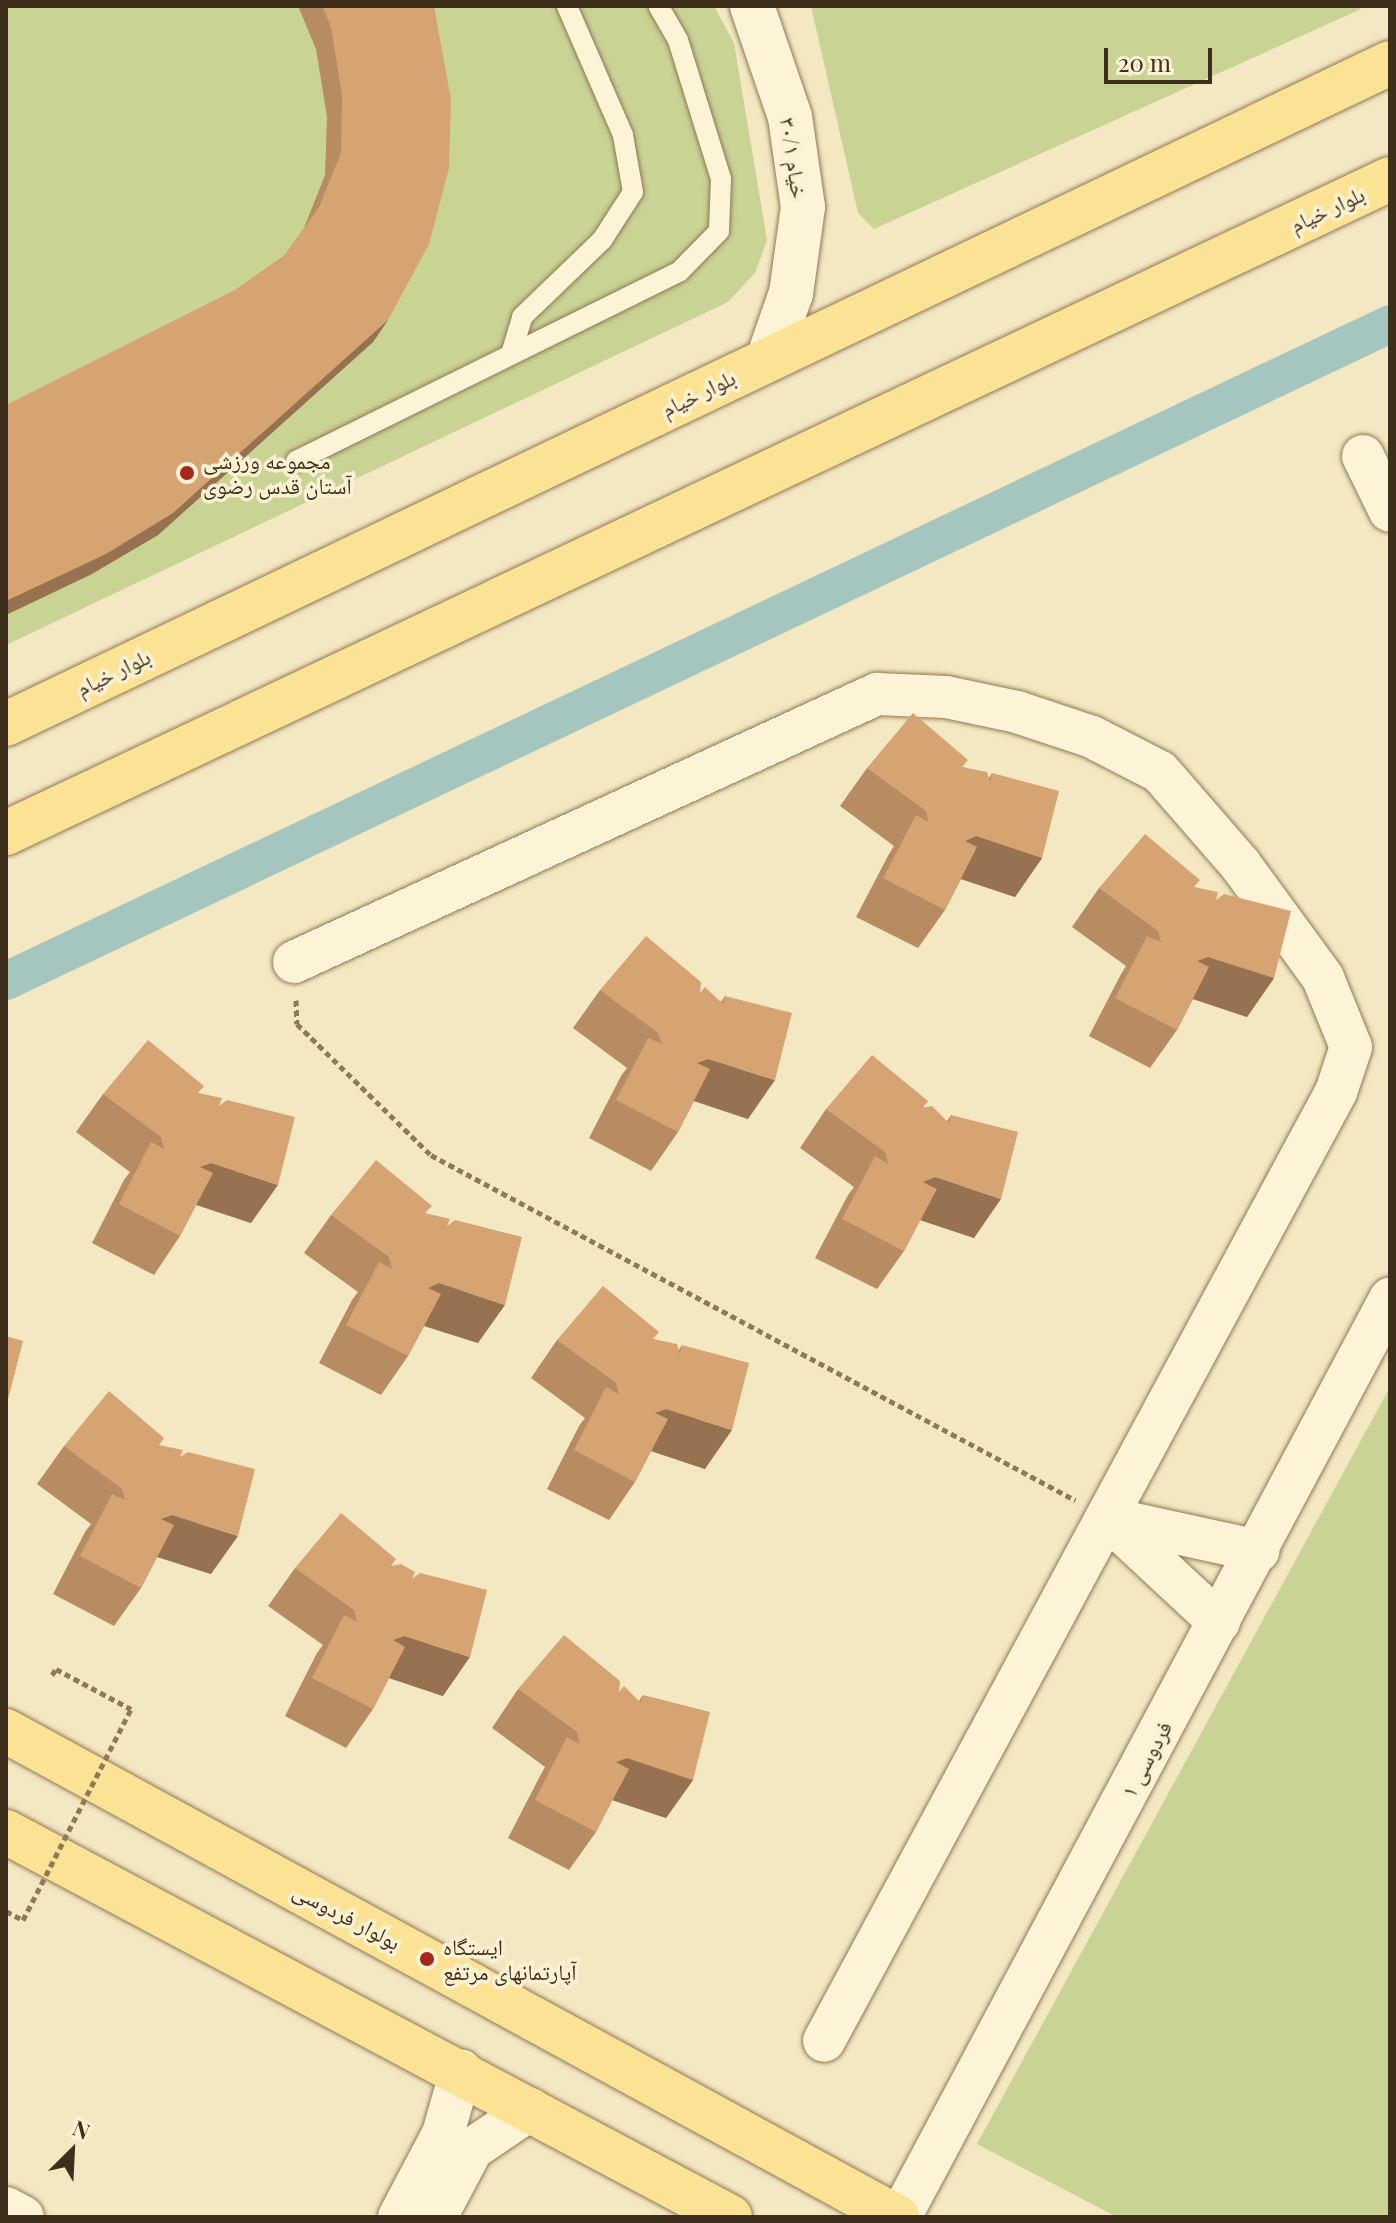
<!DOCTYPE html>
<html>
<head>
<meta charset="utf-8">
<style>
  body { margin:0 }
  #map { position:relative; width:1396px; height:2223px; overflow:hidden; background:#f3e8c2; font-family:"Playfair Display","Noto Naskh Arabic",serif }
  div>[style] { position:absolute }
  [style*='--x'] { left:calc(var(--x)*1px); top:calc(var(--y)*1px); width:calc(var(--w)*1px); rotate:calc(var(--a)*1deg) }
  .green>* { inset:0; background:#c8d394 }
  .canal>* { height:38px; margin:-19px; padding:0 19px; transform-origin:19px; border-radius:19px; background:#a5c6be }
  .path>* { height:5px; margin-top:-2.5px; transform-origin:0; background:repeating-linear-gradient(90deg,#907956 0 6px,transparent 0 10px) }
  .roads { filter:drop-shadow(0 0 2px #907956) drop-shadow(0 0 2px #907956) }
  .lane>* { height:20px; margin:-10px; padding:0 10px; transform-origin:10px; border-radius:10px; background:#fdf4d7 }
  .street>* { height:42px; margin:-21px; padding:0 21px; transform-origin:21px; border-radius:21px; background:#fdf4d7 }
  .secondary>* { height:44px; margin:-22px; padding:0 22px; transform-origin:22px; border-radius:22px; background:#fdf4d7 }
  .primary>* { height:44px; margin:-22px; padding:0 22px; transform-origin:22px; border-radius:22px; background:#fbe295 }
  .path-bridge>* { height:5px; margin-top:-2.5px; transform-origin:0; background:repeating-linear-gradient(90deg,#907956 0 6px,transparent 0 10px) }
  .wall>* { inset:0; background:#b88c63 }
  .shaded-wall>* { inset:0; background:#967250 }
  .building>* { inset:0; background:#d6a373 }
  .dots>* { width:22px; height:22px; translate:-50% -50%; box-sizing:border-box; border:4px solid #faf1d3; border-radius:50% }
  span { translate:-50% -50%; white-space:nowrap; text-align:center; line-height:1.15; -webkit-text-stroke:7px #faf1d3; paint-order:stroke }
  .street-label { font-size:22px; color:#3e2f1c }
  .poi-label { font-size:22px; color:#3e2f1c }
  .left { translate:0 -50%; text-align:left }
  .frame { position:absolute; inset:0; border:8px solid #3e2f1c; pointer-events:none }
  .north { position:absolute; left:32px; top:2111px; width:80px; height:80px; -webkit-text-stroke:6px #faf1d3; paint-order:stroke; rotate:24deg; font-size:22px; font-weight:700; line-height:32px; text-align:center; color:#3e2f1c }
  .north::after { content:''; display:block; margin:auto; width:28px; height:36px; background:#3e2f1c; clip-path:polygon(50% 0,100% 100%,50% 72%,0 100%) }
  .scale { position:absolute; left:1104px; top:48px; width:108px; height:36px; box-sizing:border-box; border:4px solid #3e2f1c; border-top:0; padding-left:10px; font-size:24px; line-height:28px; white-space:nowrap; color:#3e2f1c; -webkit-text-stroke:6px #faf1d3; paint-order:stroke }
</style>
</head>
<body>
<div id="map">
  <div class="green">
    <div style="clip-path:polygon(6px 6px,714px 6px,734px 43px,767px 240px,755px 273px,728px 302px,6px 645px)"></div>
    <div style="clip-path:polygon(811px 6px,1355px 6px,1361px 9px,874px 229px,858px 213px)"></div>
    <div style="clip-path:polygon(1390px 1387px,1390px 2217px,1117px 2217px,977px 2144px)"></div>
  </div>
  <div class="canal">
    <div style="--x:6;--y:981;--w:1532;--a:-25.39"></div>
  </div>
  <div class="path">
    <div style="--x:296;--y:1000;--w:24;--a:88"></div>
    <div style="--x:297;--y:1024;--w:187;--a:44.4"></div>
    <div style="--x:431;--y:1155;--w:731;--a:28.18"></div>
    <div style="--x:52;--y:1675;--w:7;--a:-56"></div>
    <div style="--x:56;--y:1669;--w:85;--a:28.1"></div>
    <div style="--x:6;--y:1911;--w:19;--a:28"></div>
  </div>
  <div class="roads">
    <div class="lane">
      <div style="--x:511;--y:354;--w:39;--a:-73"></div>
      <div style="--x:522;--y:317;--w:111;--a:-43.9"></div>
      <div style="--x:602;--y:240;--w:57;--a:-57.1"></div>
      <div style="--x:633;--y:192;--w:58;--a:-100"></div>
      <div style="--x:623;--y:135;--w:141;--a:-113.5"></div>
      <div style="--x:296;--y:461;--w:428;--a:-26.3"></div>
      <div style="--x:680;--y:271;--w:56;--a:-45.7"></div>
      <div style="--x:719;--y:231;--w:52;--a:-87.8"></div>
      <div style="--x:721;--y:179;--w:145;--a:-107.2"></div>
      <div style="--x:678;--y:40;--w:39;--a:-120"></div>
    </div>
    <div class="street">
      <div style="--x:1363;--y:456;--w:61;--a:63.9"></div>
      <div style="--x:294;--y:962;--w:642;--a:-24.69"></div>
      <div style="--x:877;--y:694;--w:69;--a:2.5"></div>
      <div style="--x:946;--y:697;--w:73;--a:11.9"></div>
      <div style="--x:1017;--y:712;--w:79;--a:18.4"></div>
      <div style="--x:1092;--y:737;--w:76;--a:27.2"></div>
      <div style="--x:1160;--y:772;--w:122;--a:49"></div>
      <div style="--x:1240;--y:864;--w:141;--a:53.9"></div>
      <div style="--x:1323;--y:978;--w:74;--a:67.9"></div>
      <div style="--x:1351;--y:1047;--w:47;--a:108.4"></div>
      <div style="--x:1336;--y:1092;--w:1078;--a:118.35"></div>
      <div style="--x:1219;--y:1622;--w:153;--a:-137.1"></div>
      <div style="--x:1107;--y:1518;--w:155;--a:12.3"></div>
      <div style="--x:6;--y:2208;--w:19;--a:28"></div>
      <div style="--x:399;--y:2217;--w:94;--a:-62.1"></div>
      <div style="--x:443;--y:2134;--w:66;--a:-74.1"></div>
      <div style="--x:436;--y:2217;--w:77;--a:-62.1"></div>
      <div style="--x:472;--y:2149;--w:71;--a:-34.1"></div>
      <div style="--x:900;--y:2217;--w:1041;--a:-61.91"></div>
    </div>
    <div class="secondary">
      <div style="--x:752;--y:6;--w:117;--a:71.1"></div>
      <div style="--x:790;--y:117;--w:91;--a:81.8"></div>
      <div style="--x:803;--y:207;--w:87;--a:97.9"></div>
      <div style="--x:791;--y:293;--w:70;--a:109.2"></div>
    </div>
    <div class="primary">
      <div style="--x:6;--y:724;--w:1534;--a:-25.53"></div>
      <div style="--x:6;--y:833;--w:1531;--a:-25.29"></div>
      <div style="--x:6;--y:1731;--w:1015;--a:28.61"></div>
      <div style="--x:6;--y:1832;--w:820;--a:28"></div>
    </div>
  </div>
  <div class="path-bridge">
    <div style="--x:23;--y:1920;--w:237;--a:-62.9"></div>
  </div>
  <div class="wall">
    <div style="clip-path:polygon(298px 6px,434px 6px,388px 320px,373px 342px,158px 535px,90px 575px,237px 289px,285px 255px,304px 228px,325px 175px,327px 117px,316px 49px)"></div>
    <div style="clip-path:polygon(963px 767px,989px 778px,992px 773px,1042px 858px,1015px 897px,961px 879px,945px 910px,918px 948px,856px 917px,889px 854px,894px 846px,840px 806px,867px 768px)"></div>
    <div style="clip-path:polygon(1195px 887px,1216px 900px,1274px 978px,1247px 1017px,1193px 999px,1177px 1030px,1150px 1068px,1089px 1036px,1121px 974px,1126px 966px,1072px 927px,1099px 888px)"></div>
    <div style="clip-path:polygon(600px 990px,700px 993px,721px 1002px,725px 996px,748px 1119px,694px 1101px,678px 1132px,651px 1171px,589px 1138px,621px 1076px,627px 1068px,573px 1028px)"></div>
    <div style="clip-path:polygon(103px 1094px,199px 1094px,219px 1106px,251px 1223px,196px 1205px,180px 1236px,154px 1275px,92px 1243px,124px 1180px,130px 1172px,76px 1132px)"></div>
    <div style="clip-path:polygon(928px 1101px,923px 1107px,947px 1121px,951px 1115px,974px 1238px,920px 1220px,904px 1251px,877px 1289px,815px 1258px,848px 1195px,854px 1187px,800px 1148px,826px 1109px)"></div>
    <div style="clip-path:polygon(427px 1214px,447px 1226px,478px 1343px,424px 1326px,408px 1356px,381px 1395px,319px 1363px,352px 1300px,358px 1292px,304px 1253px,331px 1215px)"></div>
    <div style="clip-path:polygon(653px 1339px,679px 1350px,682px 1345px,705px 1469px,651px 1451px,635px 1482px,609px 1520px,547px 1489px,579px 1426px,585px 1418px,531px 1378px,557px 1340px)"></div>
    <div style="clip-path:polygon(159px 1445px,180px 1457px,211px 1574px,157px 1557px,141px 1588px,114px 1626px,53px 1594px,85px 1532px,91px 1524px,37px 1484px,64px 1446px)"></div>
    <div style="clip-path:polygon(392px 1566px,412px 1579px,443px 1696px,389px 1678px,373px 1709px,346px 1748px,285px 1716px,317px 1653px,323px 1645px,268px 1606px,295px 1568px)"></div>
    <div style="clip-path:polygon(518px 1689px,619px 1692px,639px 1701px,643px 1695px,693px 1780px,666px 1818px,612px 1800px,596px 1832px,569px 1870px,508px 1838px,540px 1776px,545px 1767px,492px 1728px)"></div>
  </div>
  <div class="shaded-wall">
    <div style="clip-path:polygon(388px 320px,373px 342px,158px 535px,90px 575px,6px 615px,6px 601px)"></div>
    <div style="clip-path:polygon(976px 836px,1042px 858px,1015px 897px,949px 875px,965px 841px)"></div>
    <div style="clip-path:polygon(1208px 957px,1274px 978px,1247px 1017px,1181px 995px,1197px 961px)"></div>
    <div style="clip-path:polygon(708px 1059px,775px 1080px,748px 1119px,682px 1097px,697px 1063px)"></div>
    <div style="clip-path:polygon(211px 1163px,278px 1185px,251px 1223px,185px 1201px,200px 1167px)"></div>
    <div style="clip-path:polygon(935px 1177px,1001px 1199px,974px 1238px,908px 1216px,923px 1182px)"></div>
    <div style="clip-path:polygon(439px 1283px,505px 1305px,478px 1343px,412px 1322px,428px 1288px)"></div>
    <div style="clip-path:polygon(666px 1409px,732px 1430px,705px 1469px,639px 1447px,655px 1413px)"></div>
    <div style="clip-path:polygon(172px 1515px,238px 1536px,211px 1574px,145px 1553px,161px 1519px)"></div>
    <div style="clip-path:polygon(404px 1636px,470px 1657px,443px 1696px,377px 1674px,393px 1640px)"></div>
    <div style="clip-path:polygon(627px 1758px,693px 1780px,666px 1818px,600px 1796px,616px 1762px)"></div>
  </div>
  <div class="building">
    <div style="clip-path:polygon(322px 6px,434px 6px,451px 100px,449px 168px,429px 244px,388px 320px,173px 513px,106px 554px,6px 601px,6px 405px,237px 289px,285px 255px,319px 207px,341px 153px,342px 95px,331px 27px)"></div>
    <div style="clip-path:polygon(913px 713px,968px 760px,962px 767px,987px 772px,990px 782px,992px 773px,1059px 791px,1042px 858px,976px 836px,965px 841px,977px 847px,945px 910px,883px 878px,916px 815px,928px 822px,926px 811px,867px 768px)"></div>
    <div style="clip-path:polygon(1145px 834px,1200px 880px,1194px 887px,1218px 892px,1216px 900px,1224px 894px,1291px 911px,1274px 978px,1208px 957px,1197px 961px,1209px 967px,1177px 1030px,1115px 998px,1147px 936px,1161px 942px,1158px 931px,1099px 888px)"></div>
    <div style="clip-path:polygon(646px 936px,701px 982px,700px 993px,705px 987px,723px 1004px,725px 996px,792px 1013px,775px 1080px,708px 1059px,697px 1063px,710px 1069px,678px 1132px,616px 1100px,648px 1038px,662px 1044px,658px 1033px,600px 990px)"></div>
    <div style="clip-path:polygon(148px 1040px,204px 1086px,198px 1093px,222px 1098px,219px 1106px,227px 1100px,295px 1117px,278px 1185px,211px 1163px,200px 1167px,213px 1173px,180px 1236px,119px 1204px,151px 1142px,164px 1149px,161px 1137px,103px 1094px)"></div>
    <div style="clip-path:polygon(872px 1055px,928px 1101px,921px 1108px,932px 1106px,949px 1123px,951px 1115px,1018px 1132px,1001px 1199px,935px 1177px,923px 1182px,937px 1189px,904px 1251px,842px 1219px,875px 1156px,888px 1164px,885px 1152px,826px 1109px)"></div>
    <div style="clip-path:polygon(376px 1160px,432px 1206px,425px 1213px,450px 1219px,447px 1226px,455px 1220px,522px 1237px,505px 1305px,439px 1283px,428px 1288px,441px 1294px,408px 1356px,346px 1325px,379px 1262px,392px 1269px,389px 1257px,331px 1215px)"></div>
    <div style="clip-path:polygon(603px 1286px,659px 1332px,653px 1339px,677px 1344px,680px 1354px,682px 1345px,749px 1363px,732px 1430px,666px 1409px,655px 1413px,668px 1419px,635px 1482px,574px 1450px,606px 1387px,619px 1394px,616px 1383px,557px 1340px)"></div>
    <div style="clip-path:polygon(6px 1336px,23px 1341px,6px 1407px)"></div>
    <div style="clip-path:polygon(109px 1391px,164px 1438px,159px 1445px,183px 1450px,180px 1457px,188px 1452px,255px 1469px,238px 1536px,172px 1515px,161px 1519px,174px 1525px,141px 1588px,80px 1556px,112px 1494px,125px 1500px,122px 1489px,64px 1446px)"></div>
    <div style="clip-path:polygon(341px 1513px,396px 1559px,391px 1566px,401px 1564px,415px 1572px,412px 1579px,420px 1573px,487px 1590px,470px 1657px,404px 1636px,393px 1640px,405px 1647px,373px 1709px,312px 1678px,344px 1615px,357px 1622px,354px 1610px,295px 1568px)"></div>
    <div style="clip-path:polygon(564px 1635px,620px 1681px,619px 1692px,624px 1686px,641px 1703px,643px 1695px,710px 1712px,693px 1780px,627px 1758px,616px 1762px,629px 1769px,596px 1832px,535px 1800px,567px 1737px,580px 1744px,577px 1732px,518px 1689px)"></div>
  </div>
  <div class="dots">
    <div style="left:187px;top:473px;background:#a7261e"></div>
    <div style="left:427px;top:1959px;background:#a7261e"></div>
  </div>
  <div class="street-label">
    <span style="left:794px;top:158px;rotate:81deg">خیام ۳۰/۱</span>
    <span style="left:1327px;top:209px;rotate:-25deg">بلوار خیام</span>
    <span style="left:698px;top:393px;rotate:-26deg">بلوار خیام</span>
    <span style="left:113px;top:672px;rotate:-26deg">بلوار خیام</span>
    <span style="left:1146px;top:1759px;rotate:-62deg">فردوسی ۱</span>
    <span style="left:347px;top:1916px;rotate:28deg">بولوار فردوسی</span>
  </div>
  <div class="poi-label">
    <span class="left" style="left:203px;top:473px">مجموعه ورزشی<br>آستان قدس رضوی</span>
    <span class="left" style="left:443px;top:1959px">ایستگاه<br>آپارتمانهای مرتفع</span>
  </div>
  <div class="frame"></div>
  <div class="north">N</div>
  <div class="scale">20 m</div>
</div>
</body>
</html>
